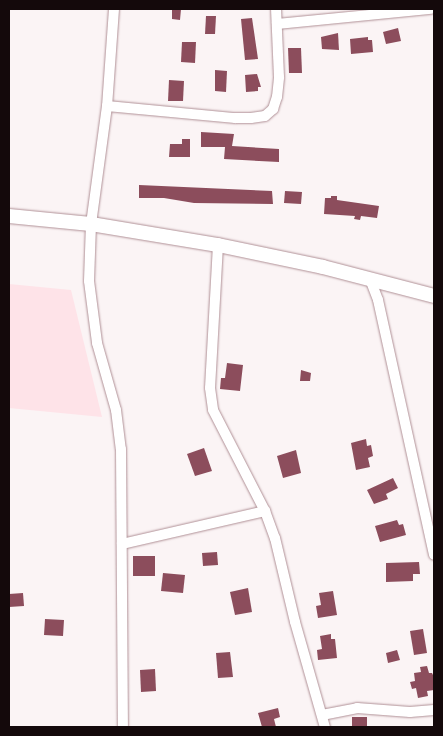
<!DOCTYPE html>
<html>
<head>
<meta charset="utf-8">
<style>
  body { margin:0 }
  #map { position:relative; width:443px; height:736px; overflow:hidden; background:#fbf4f5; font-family:"IBM Plex Sans",sans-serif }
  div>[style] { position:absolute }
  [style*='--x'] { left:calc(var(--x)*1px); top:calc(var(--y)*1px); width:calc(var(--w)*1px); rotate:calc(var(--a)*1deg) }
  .built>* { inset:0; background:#fee3e8 }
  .building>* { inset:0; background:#8c4d5c }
  .roads { filter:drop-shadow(0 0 1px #b09096) drop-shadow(0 0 1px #b09096) }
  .minor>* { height:10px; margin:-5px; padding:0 5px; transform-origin:5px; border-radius:5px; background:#fff }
  .major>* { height:14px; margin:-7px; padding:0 7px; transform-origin:7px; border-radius:7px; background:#fff }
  span { translate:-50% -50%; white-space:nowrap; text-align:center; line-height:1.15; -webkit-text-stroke:4px #fff; paint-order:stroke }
  .frame { position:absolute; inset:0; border:10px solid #14090b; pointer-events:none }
</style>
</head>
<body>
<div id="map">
  <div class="built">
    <div style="clip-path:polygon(9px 284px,71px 290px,102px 417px,9px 408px)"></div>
  </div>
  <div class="building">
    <div style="clip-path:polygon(172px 9px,181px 9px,180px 20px,172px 19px)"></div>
    <div style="clip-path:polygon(206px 16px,216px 16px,215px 34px,205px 34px)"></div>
    <div style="clip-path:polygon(252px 18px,258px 59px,245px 60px,241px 19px)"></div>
    <div style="clip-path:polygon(398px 28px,401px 41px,386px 44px,383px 32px)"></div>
    <div style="clip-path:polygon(338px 33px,339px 50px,322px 49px,321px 37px)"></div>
    <div style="clip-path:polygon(368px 37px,368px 40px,372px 40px,373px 52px,351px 54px,350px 39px)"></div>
    <div style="clip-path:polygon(182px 42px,196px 42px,195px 63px,181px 62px)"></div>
    <div style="clip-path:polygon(288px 48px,301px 48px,302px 73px,289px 73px)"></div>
    <div style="clip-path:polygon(215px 70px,227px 71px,226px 92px,215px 91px)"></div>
    <div style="clip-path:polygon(257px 74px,261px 87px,258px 87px,258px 91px,246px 92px,245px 75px)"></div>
    <div style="clip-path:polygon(169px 80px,184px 81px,183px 101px,168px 101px)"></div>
    <div style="clip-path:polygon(201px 132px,234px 134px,232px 146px,279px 149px,279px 162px,224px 159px,225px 147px,201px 147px)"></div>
    <div style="clip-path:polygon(182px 139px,190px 139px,190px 157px,169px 157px,170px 144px,182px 144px)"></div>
    <div style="clip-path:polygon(139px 185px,272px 191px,273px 204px,194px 203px,164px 198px,139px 198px)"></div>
    <div style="clip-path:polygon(285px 191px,302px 192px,301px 204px,284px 203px)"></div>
    <div style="clip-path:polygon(331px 196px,337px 196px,337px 200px,379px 206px,377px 218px,361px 216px,360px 220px,354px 219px,355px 216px,324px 214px,325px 198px,331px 198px)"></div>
    <div style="clip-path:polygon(227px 363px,243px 365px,240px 391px,220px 389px,221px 378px,225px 378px)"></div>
    <div style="clip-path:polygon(301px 370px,311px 373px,310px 381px,300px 381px)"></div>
    <div style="clip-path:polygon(366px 439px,367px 446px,371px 445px,373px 456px,368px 458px,370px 467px,356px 470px,351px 443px)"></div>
    <div style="clip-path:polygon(204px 448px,212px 471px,195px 476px,187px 454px)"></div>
    <div style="clip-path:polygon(296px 450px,301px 473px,283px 478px,277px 456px)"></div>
    <div style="clip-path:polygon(393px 478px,398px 488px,386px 494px,388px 499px,374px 504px,367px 490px)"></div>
    <div style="clip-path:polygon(397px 520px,399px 525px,403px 524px,406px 535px,380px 542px,375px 526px)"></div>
    <div style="clip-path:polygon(217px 552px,218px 565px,203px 566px,202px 553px)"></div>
    <div style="clip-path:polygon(133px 556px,155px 556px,155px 576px,133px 576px)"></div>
    <div style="clip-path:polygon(419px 562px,420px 574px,413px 574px,413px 581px,386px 582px,386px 563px)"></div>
    <div style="clip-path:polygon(163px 573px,185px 575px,183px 593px,161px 591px)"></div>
    <div style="clip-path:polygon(248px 588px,252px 612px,235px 615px,230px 592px)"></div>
    <div style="clip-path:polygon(333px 591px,337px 615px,318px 618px,316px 606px,321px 605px,319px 593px)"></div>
    <div style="clip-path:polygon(23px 593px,24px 606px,9px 607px,9px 594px)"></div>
    <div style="clip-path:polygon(45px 619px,64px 620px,63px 636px,44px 635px)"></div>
    <div style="clip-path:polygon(423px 629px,427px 653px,414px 655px,410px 631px)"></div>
    <div style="clip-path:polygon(331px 634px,331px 639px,335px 639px,337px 658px,318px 660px,317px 650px,322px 649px,320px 636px)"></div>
    <div style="clip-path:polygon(397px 650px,400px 660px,388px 663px,386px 653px)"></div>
    <div style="clip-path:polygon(230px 652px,233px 677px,218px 678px,216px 653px)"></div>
    <div style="clip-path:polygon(427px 666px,429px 673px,432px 673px,434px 677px,434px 690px,427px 691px,428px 696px,418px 698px,416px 688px,412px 689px,410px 682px,415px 681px,414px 673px,421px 672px,420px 667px)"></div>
    <div style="clip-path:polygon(155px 669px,156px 691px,141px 692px,140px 670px)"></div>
    <div style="clip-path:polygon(278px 708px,280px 717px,274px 719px,276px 727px,262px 727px,258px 713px)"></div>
    <div style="clip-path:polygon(352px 717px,367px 717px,367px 727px,352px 727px)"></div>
  </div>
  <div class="roads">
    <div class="minor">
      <div style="--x:114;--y:9;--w:97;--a:94.1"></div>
      <div style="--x:107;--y:106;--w:119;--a:97.7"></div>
      <div style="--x:91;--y:224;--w:57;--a:92"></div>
      <div style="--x:89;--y:281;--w:63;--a:82.6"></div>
      <div style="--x:97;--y:343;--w:70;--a:74.2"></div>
      <div style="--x:116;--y:410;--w:39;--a:83"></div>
      <div style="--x:121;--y:449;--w:278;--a:89.6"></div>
      <div style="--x:277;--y:24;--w:155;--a:-5.6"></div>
      <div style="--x:107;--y:106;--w:129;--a:5.4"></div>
      <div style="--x:235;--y:118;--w:16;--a:0"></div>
      <div style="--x:251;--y:118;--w:14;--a:-8"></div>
      <div style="--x:265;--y:116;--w:11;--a:-41"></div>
      <div style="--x:273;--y:109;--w:13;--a:-72"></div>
      <div style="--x:277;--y:97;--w:20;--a:-84"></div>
      <div style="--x:279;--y:77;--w:68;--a:-92.5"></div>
      <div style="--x:218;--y:245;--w:143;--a:93.2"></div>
      <div style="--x:210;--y:388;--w:22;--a:82"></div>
      <div style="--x:213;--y:410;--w:114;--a:62.8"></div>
      <div style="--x:265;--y:511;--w:29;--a:70"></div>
      <div style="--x:275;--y:538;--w:86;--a:76.6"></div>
      <div style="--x:295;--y:622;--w:109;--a:74.1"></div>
      <div style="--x:370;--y:279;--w:22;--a:69"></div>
      <div style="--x:378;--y:300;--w:261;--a:77.6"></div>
      <div style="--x:122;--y:544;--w:147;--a:-13"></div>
      <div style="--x:322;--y:715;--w:36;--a:-11"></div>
      <div style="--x:357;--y:708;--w:53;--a:4.3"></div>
      <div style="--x:410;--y:712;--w:24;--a:-5"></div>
    </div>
    <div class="major">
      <div style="--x:9;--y:216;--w:82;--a:5.6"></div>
      <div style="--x:91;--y:224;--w:129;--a:9.4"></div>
      <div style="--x:218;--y:245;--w:107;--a:11.8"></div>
      <div style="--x:323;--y:267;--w:115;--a:14.6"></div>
    </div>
  </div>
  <div class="frame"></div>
</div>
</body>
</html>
